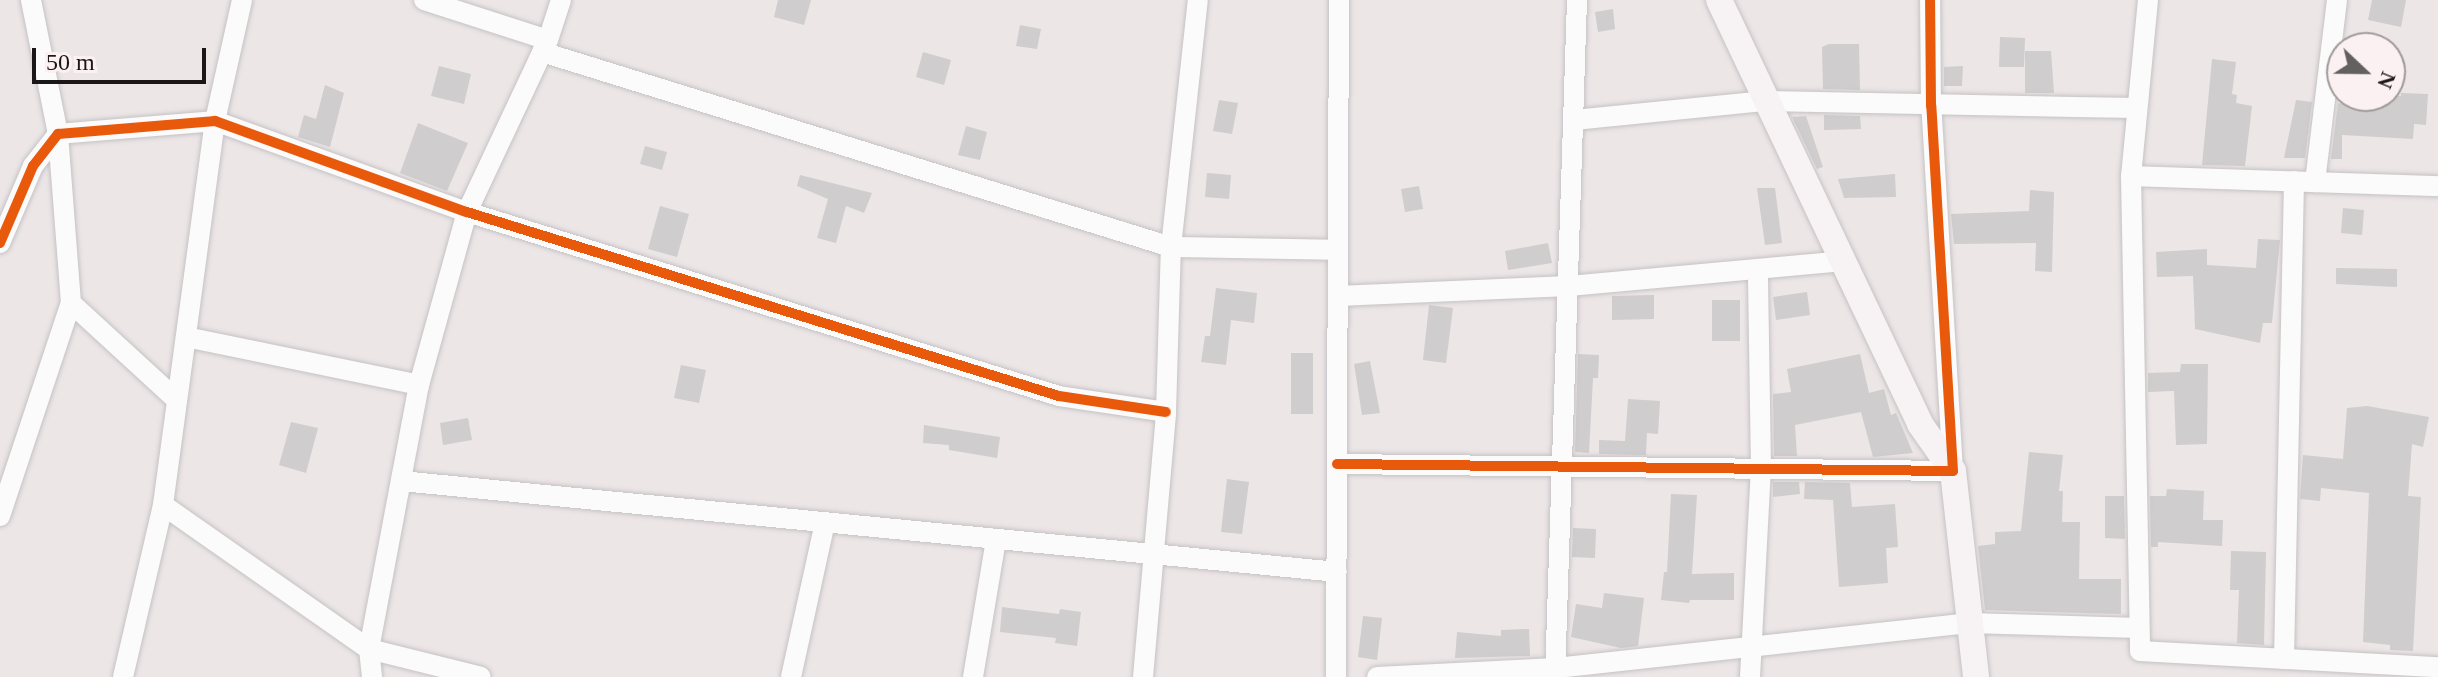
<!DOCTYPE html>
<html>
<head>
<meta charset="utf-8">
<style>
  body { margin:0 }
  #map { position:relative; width:2438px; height:677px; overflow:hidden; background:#ece6e7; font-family:"Times New Roman",serif }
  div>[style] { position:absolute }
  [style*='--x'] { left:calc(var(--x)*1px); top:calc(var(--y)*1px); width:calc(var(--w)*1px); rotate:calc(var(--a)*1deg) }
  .building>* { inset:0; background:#cfcdcd }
  .roads { filter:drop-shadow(0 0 2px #c6c2c4) drop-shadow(0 0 2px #c6c2c4) }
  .street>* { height:20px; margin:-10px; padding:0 10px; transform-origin:10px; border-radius:10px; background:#fcfbfb }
  .secondary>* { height:26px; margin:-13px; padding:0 13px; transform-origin:13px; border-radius:13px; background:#f7f3f4 }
  .cycleway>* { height:10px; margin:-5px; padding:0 5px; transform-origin:5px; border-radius:5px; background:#e8590c }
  span { translate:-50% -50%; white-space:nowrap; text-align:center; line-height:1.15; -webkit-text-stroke:6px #fbf1f3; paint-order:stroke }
  .north { position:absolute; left:2326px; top:32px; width:80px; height:80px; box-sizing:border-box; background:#fbf1f3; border:2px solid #a19a9b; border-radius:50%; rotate:112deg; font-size:22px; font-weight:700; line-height:32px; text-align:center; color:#1b1718 }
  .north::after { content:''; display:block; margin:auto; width:28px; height:36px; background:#645f60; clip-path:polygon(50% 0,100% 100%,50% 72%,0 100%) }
  .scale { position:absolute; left:32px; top:48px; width:174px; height:36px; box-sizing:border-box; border:4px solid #1b1718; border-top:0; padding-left:10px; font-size:24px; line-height:28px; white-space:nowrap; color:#1b1718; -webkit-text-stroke:6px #fbf1f3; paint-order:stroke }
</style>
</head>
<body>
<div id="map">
  <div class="building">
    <div style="clip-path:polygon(778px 0,811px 0,804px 25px,774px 17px)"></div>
    <div style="clip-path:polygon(2372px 0,2406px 0,2401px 27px,2368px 20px)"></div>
    <div style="clip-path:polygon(1613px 9px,1615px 29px,1598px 32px,1595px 12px)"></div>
    <div style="clip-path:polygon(1020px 25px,1041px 29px,1037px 49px,1016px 46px)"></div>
    <div style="clip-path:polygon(2000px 37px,2025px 38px,2024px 67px,1999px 67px)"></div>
    <div style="clip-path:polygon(1829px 44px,1859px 44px,1860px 90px,1823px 89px,1822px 47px)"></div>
    <div style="clip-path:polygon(2025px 51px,2051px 51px,2054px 93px,2025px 93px)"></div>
    <div style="clip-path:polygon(923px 52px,951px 60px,944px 85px,916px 77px)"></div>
    <div style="clip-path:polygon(2212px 59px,2236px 62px,2232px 94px,2237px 95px,2236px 103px,2252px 106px,2245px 166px,2202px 165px)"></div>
    <div style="clip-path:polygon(439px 66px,471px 74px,464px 104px,431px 96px)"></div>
    <div style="clip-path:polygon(1963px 66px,1962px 86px,1944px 86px,1944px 67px)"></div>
    <div style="clip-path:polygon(325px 85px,344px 93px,330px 147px,298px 137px,304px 115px,316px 119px)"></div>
    <div style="clip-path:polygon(2401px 93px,2428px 94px,2426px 125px,2414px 124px,2413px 139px,2342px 135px,2342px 159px,2331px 159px,2338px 103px,2375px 106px,2376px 96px,2401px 96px)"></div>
    <div style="clip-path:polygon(1219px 100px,1238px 103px,1232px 134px,1213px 131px)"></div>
    <div style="clip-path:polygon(2296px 100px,2312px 102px,2305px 158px,2284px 158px)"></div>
    <div style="clip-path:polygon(1824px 115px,1860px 116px,1861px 129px,1824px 130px)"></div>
    <div style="clip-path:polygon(1806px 116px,1823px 167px,1817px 169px,1792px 117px)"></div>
    <div style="clip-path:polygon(418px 123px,468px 143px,447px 191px,400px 173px)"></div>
    <div style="clip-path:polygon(966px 126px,987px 132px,980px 160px,958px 155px)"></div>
    <div style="clip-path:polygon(645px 146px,667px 152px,662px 170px,640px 164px)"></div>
    <div style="clip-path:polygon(1207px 173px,1231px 175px,1229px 199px,1205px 197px)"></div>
    <div style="clip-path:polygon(1895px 174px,1896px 197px,1844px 198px,1838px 179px)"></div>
    <div style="clip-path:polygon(800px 175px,872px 193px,864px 213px,846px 206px,836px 243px,817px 238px,828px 199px,797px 186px)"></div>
    <div style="clip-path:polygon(1419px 186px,1423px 209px,1405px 212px,1401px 189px)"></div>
    <div style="clip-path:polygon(1757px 188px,1775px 188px,1782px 243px,1765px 245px)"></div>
    <div style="clip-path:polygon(2030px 190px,2054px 192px,2052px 272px,2035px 271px,2036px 243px,1954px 244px,1951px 214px,2029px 211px)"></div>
    <div style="clip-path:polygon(660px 206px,689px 214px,677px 257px,648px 249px)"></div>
    <div style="clip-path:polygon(2343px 208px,2364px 210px,2362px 235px,2341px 233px)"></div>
    <div style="clip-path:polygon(2258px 239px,2280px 240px,2272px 323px,2263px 323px,2260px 343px,2195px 329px,2193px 276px,2157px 277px,2156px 252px,2207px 249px,2207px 265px,2256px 268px)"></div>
    <div style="clip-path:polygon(1548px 243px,1552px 263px,1508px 270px,1505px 251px)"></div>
    <div style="clip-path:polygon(2336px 268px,2397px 269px,2397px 287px,2336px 284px)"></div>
    <div style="clip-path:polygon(1216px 288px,1257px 293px,1254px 323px,1231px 320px,1226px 365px,1201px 362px,1205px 336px,1210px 336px)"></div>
    <div style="clip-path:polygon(1807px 292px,1810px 315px,1776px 320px,1773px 297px)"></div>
    <div style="clip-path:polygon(1654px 295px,1654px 319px,1612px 320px,1612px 296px)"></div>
    <div style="clip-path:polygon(1712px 300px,1740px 300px,1740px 341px,1712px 341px)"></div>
    <div style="clip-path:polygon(1429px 305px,1453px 308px,1446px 363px,1423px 360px)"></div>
    <div style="clip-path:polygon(1291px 353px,1313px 353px,1313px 414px,1291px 414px)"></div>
    <div style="clip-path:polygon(1578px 354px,1599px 355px,1598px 378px,1593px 378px,1589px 453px,1575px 452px)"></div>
    <div style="clip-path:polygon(1860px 354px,1869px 393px,1884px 389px,1891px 415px,1896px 413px,1913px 453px,1873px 457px,1861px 412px,1795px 425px,1797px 456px,1774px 456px,1773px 394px,1791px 392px,1787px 369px)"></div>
    <div style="clip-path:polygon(1370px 361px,1380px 413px,1362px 415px,1354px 364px)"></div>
    <div style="clip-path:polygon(2181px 364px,2208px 364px,2207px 444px,2176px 445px,2174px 391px,2148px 392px,2148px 373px,2180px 372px)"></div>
    <div style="clip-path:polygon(681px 365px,706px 370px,699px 403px,674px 398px)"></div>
    <div style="clip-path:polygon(1628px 399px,1660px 401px,1658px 434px,1647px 433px,1646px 455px,1599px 454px,1599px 440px,1625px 441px)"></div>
    <div style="clip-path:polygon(2367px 406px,2429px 417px,2423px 447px,2412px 444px,2408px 496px,2421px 497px,2413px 651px,2390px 650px,2390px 645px,2363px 642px,2369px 493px,2321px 488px,2320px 501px,2300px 499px,2303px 455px,2343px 459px,2347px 408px)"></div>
    <div style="clip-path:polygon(468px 418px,472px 440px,443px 445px,440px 423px)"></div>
    <div style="clip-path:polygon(291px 422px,318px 428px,306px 473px,279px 465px)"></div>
    <div style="clip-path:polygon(924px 425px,1000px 437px,997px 458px,949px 450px,949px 445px,923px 443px)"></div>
    <div style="clip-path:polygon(2029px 452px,2063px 455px,2059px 491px,2063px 491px,2062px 522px,2080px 522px,2079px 579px,2121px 579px,2121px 614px,1985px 610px,1978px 546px,1995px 544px,1995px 532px,2021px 531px)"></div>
    <div style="clip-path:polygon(1227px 479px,1249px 482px,1242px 534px,1221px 532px)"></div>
    <div style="clip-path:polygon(1773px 482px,1799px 482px,1800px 494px,1773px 497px)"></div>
    <div style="clip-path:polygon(1805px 482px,1850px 483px,1852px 507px,1895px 504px,1898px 547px,1886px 548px,1888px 583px,1839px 587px,1833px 500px,1804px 499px)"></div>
    <div style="clip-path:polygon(2167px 489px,2204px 491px,2203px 520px,2223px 520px,2222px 546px,2158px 542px,2158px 547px,2151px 547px,2150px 496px,2166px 496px)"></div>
    <div style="clip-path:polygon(1671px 494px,1697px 495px,1692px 574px,1734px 573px,1734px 600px,1690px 600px,1689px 603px,1661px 600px,1664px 572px,1667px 572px)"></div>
    <div style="clip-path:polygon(2105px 496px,2124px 496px,2125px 539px,2105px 538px)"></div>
    <div style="clip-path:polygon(1573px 528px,1596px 529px,1595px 558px,1572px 557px)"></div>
    <div style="clip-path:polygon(2231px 551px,2266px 552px,2264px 645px,2237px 643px,2239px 590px,2230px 590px)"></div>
    <div style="clip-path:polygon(1604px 593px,1644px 598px,1638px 646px,1621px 648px,1571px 637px,1576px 604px,1602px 608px)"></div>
    <div style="clip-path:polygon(1002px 607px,1059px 614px,1060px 609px,1081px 612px,1077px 646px,1055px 643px,1056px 638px,1000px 632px)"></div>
    <div style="clip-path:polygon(1363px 616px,1382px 618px,1377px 660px,1358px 657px)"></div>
    <div style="clip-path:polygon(1529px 629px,1530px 656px,1455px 658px,1457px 632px,1501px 636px,1501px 630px)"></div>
  </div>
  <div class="roads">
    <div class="street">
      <div style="--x:424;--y:0;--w:130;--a:17.9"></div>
      <div style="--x:2148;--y:0;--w:177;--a:95.5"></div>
      <div style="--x:2131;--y:176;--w:475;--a:88.9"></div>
      <div style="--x:2140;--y:651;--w:298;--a:3.1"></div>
      <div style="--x:542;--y:52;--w:659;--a:17.22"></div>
      <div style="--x:1171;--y:247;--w:166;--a:1"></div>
      <div style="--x:1574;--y:120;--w:193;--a:-5.7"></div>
      <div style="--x:1766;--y:101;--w:371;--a:1.1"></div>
      <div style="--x:2131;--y:176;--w:307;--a:1.9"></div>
      <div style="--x:2315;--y:182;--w:183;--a:-83.1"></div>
      <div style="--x:0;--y:243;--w:84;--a:-66.8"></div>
      <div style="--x:33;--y:166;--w:41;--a:-52"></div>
      <div style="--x:58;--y:134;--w:158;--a:-4.7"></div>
      <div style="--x:215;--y:121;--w:268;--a:19.9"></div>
      <div style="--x:467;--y:212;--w:620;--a:17.27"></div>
      <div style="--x:1059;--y:396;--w:108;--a:8.5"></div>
      <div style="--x:1338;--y:296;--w:231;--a:-2.5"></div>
      <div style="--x:1569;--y:286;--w:277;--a:-5.2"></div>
      <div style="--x:71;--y:303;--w:144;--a:42.5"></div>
      <div style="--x:186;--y:337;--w:238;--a:11.6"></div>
      <div style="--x:1337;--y:464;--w:616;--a:0.65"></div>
      <div style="--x:1953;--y:471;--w:366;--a:-93.4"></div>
      <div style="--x:1931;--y:106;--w:106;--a:-90.5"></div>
      <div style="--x:401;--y:481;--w:940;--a:5.55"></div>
      <div style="--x:163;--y:505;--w:251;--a:35"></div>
      <div style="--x:369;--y:649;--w:115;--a:14"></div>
      <div style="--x:0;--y:516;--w:225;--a:-71.6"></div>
      <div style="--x:71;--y:303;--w:169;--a:-94.4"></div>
      <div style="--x:58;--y:134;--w:137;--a:-101.4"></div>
      <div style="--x:2284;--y:659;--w:478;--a:-88.8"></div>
      <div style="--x:123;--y:677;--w:177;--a:-76.9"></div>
      <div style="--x:163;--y:505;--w:388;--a:-82.3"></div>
      <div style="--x:215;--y:121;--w:124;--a:-77.4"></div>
      <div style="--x:372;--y:677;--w:28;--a:-96"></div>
      <div style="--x:369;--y:649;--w:269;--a:-79.3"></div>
      <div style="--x:419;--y:385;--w:180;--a:-74.5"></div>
      <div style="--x:467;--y:212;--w:190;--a:-64.8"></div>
      <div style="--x:548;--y:40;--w:42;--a:-72"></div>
      <div style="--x:791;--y:677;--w:158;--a:-77.6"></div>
      <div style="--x:973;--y:677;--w:140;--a:-80.5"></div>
      <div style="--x:1143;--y:677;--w:266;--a:-85"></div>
      <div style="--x:1166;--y:412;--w:165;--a:-88.3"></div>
      <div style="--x:1171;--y:247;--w:248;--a:-83.8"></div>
      <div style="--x:1336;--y:677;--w:677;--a:-89.75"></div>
      <div style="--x:1377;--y:677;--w:179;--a:-2.9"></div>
      <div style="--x:1556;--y:668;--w:415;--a:-6.2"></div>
      <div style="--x:1969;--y:623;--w:170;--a:1.7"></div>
      <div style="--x:1555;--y:677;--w:677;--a:-88.14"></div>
      <div style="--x:1750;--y:677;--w:208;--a:-87"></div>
      <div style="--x:1761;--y:469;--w:200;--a:-90.9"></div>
    </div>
    <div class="secondary">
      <div style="--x:1719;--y:0;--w:469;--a:64.6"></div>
      <div style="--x:1920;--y:424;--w:57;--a:54.9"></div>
      <div style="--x:1953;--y:471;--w:207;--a:83.6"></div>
    </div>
  </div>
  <div class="cycleway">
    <div style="--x:0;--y:243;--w:84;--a:-66.8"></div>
    <div style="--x:33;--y:166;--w:41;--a:-52"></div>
    <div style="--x:58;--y:134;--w:158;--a:-4.7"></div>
    <div style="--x:215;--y:121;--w:268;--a:19.9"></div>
    <div style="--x:467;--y:212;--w:620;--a:17.27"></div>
    <div style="--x:1059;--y:396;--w:108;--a:8.5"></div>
    <div style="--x:1337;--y:464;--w:616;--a:0.65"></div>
    <div style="--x:1953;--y:471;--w:366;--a:-93.4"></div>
    <div style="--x:1931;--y:106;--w:106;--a:-90.5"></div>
  </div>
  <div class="north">N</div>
  <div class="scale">50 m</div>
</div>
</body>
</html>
